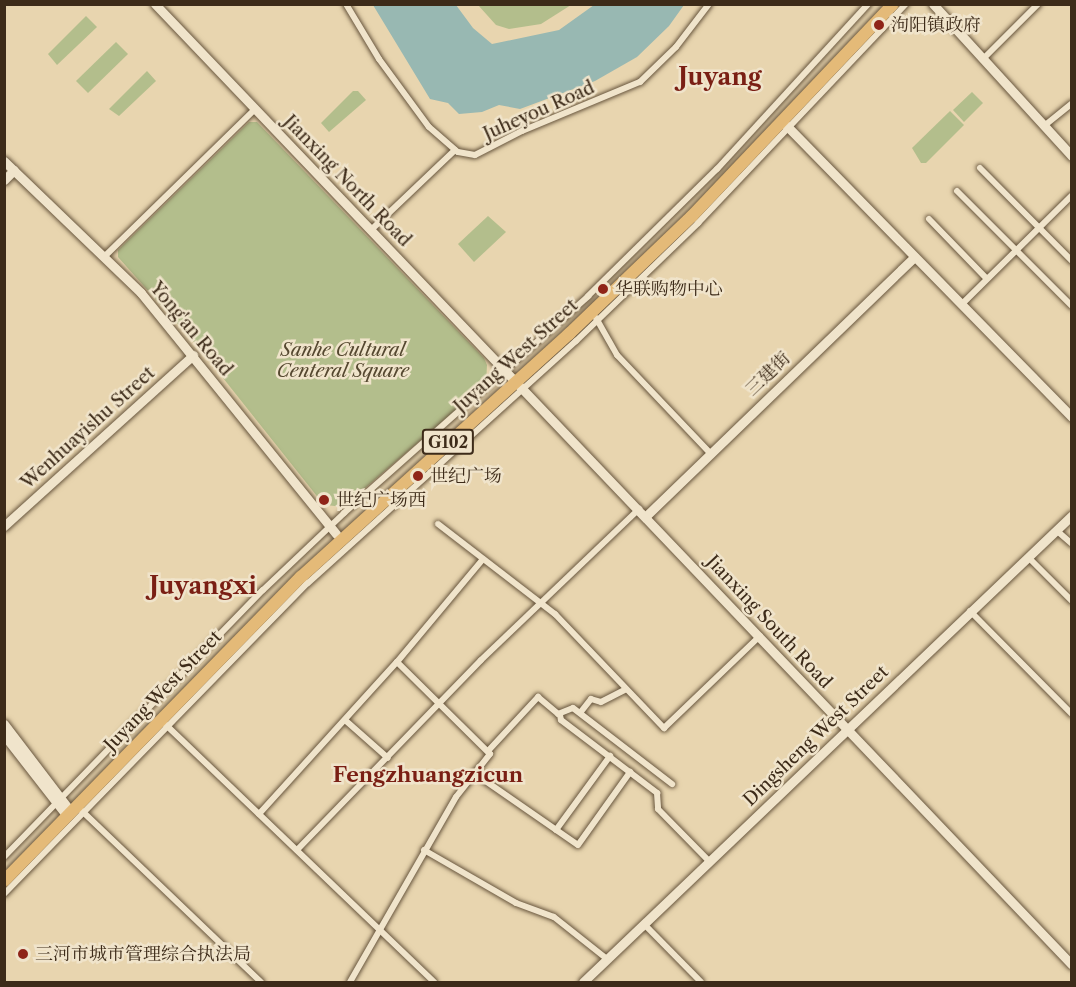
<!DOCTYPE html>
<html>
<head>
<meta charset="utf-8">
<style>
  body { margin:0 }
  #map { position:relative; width:1076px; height:987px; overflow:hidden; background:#e8d5af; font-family:"Libre Caslon Text","Noto Serif SC",serif }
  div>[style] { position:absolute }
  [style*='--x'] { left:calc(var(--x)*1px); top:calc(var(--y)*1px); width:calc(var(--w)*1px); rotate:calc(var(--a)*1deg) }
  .green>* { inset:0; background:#b3be8c }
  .water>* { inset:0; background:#98b8b2 }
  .roads { filter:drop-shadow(0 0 2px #68563e) drop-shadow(0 0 2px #68563e) }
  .street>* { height:6px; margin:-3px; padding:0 3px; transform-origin:3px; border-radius:3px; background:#f0e4cb }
  .secondary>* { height:9px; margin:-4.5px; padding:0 4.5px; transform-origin:4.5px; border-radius:4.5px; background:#f0e4cb }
  .highway>* { height:12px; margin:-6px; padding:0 6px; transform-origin:6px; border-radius:6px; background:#e4ba78 }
  .dots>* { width:16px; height:16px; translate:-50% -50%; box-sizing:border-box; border:3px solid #f0e4cb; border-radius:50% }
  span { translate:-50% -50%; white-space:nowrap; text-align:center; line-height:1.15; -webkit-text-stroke:5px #f0e4cb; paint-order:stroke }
  .shield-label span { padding:2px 4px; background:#f0e4cb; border:2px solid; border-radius:4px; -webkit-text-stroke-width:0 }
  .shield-label { font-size:16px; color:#3d2b19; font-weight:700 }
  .poi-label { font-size:18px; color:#3d2b19 }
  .left { translate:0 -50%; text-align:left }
  .street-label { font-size:18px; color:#3d2b19 }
  .park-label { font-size:18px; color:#554830; font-style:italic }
  .quarter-label { font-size:21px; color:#7a1f14; font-weight:700 }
  .district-label { font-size:24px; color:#7a1f14; font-weight:700 }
  .frame { position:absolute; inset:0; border:6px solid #3d2b19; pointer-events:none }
</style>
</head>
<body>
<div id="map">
  <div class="green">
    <div style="clip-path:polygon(478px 5px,571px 5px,541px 24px,509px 29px,496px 25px)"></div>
    <div style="clip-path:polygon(86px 16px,97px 27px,57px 65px,48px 54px)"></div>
    <div style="clip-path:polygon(116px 42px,128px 54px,88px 93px,76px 81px)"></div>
    <div style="clip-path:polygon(147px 71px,156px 81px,119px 116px,109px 109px)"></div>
    <div style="clip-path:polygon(353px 91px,358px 91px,366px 100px,329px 132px,321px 123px)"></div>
    <div style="clip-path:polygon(972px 92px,983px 103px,964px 122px,953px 110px)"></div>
    <div style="clip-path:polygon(950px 111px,964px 125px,926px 163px,921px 163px,912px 148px)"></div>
    <div style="clip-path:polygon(249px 122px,257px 122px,484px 358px,487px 365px,486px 384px,343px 507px,326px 505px,320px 500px,200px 349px,118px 257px,118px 250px)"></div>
    <div style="clip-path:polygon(488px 216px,506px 232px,474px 262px,458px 244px)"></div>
  </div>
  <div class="water">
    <div style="clip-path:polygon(373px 5px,456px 5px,473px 28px,492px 44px,559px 30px,594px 5px,684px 5px,669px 26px,637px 57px,595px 81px,520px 109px,499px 105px,482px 112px,459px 114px,448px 103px,430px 99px)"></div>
  </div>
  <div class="roads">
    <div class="street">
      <div style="--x:346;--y:4;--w:64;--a:59"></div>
      <div style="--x:379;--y:59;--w:84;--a:53.7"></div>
      <div style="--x:429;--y:127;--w:38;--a:41"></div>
      <div style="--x:458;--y:152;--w:17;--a:10"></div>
      <div style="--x:475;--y:155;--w:53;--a:-27.1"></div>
      <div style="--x:522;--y:131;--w:128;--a:-22.6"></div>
      <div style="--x:640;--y:82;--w:50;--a:-44.2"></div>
      <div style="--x:676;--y:47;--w:54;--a:-52.5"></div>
      <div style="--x:983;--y:59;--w:78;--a:-45"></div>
      <div style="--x:1044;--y:126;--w:36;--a:-39"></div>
      <div style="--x:980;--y:168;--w:131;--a:45.3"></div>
      <div style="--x:957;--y:191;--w:163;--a:45"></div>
      <div style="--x:929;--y:219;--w:83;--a:46"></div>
      <div style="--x:371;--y:230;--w:116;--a:-43.6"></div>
      <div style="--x:104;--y:257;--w:211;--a:-44.4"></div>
      <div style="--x:961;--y:305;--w:156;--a:-44.7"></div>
      <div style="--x:596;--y:318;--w:43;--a:60.4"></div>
      <div style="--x:617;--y:355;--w:135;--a:46.5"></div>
      <div style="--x:438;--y:524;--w:148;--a:37.6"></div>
      <div style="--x:555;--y:614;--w:158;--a:46.3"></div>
      <div style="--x:664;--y:728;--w:133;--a:-43.8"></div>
      <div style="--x:1056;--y:530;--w:21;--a:41"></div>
      <div style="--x:1028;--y:557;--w:62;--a:45"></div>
      <div style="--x:970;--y:611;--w:145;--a:45.3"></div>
      <div style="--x:580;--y:713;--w:18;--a:-52"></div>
      <div style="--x:591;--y:699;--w:10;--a:17"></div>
      <div style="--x:601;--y:702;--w:28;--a:-27"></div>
      <div style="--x:560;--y:715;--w:5;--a:79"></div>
      <div style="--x:561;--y:720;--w:121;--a:37.2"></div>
      <div style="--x:657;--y:793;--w:16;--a:86"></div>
      <div style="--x:658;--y:809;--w:73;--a:45.6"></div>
      <div style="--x:345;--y:720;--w:57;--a:41.5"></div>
      <div style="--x:165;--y:724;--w:373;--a:43.8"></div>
      <div style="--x:488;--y:751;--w:74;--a:-47.2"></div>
      <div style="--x:538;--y:697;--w:26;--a:40"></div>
      <div style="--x:558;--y:714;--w:16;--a:-22"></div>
      <div style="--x:573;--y:708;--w:125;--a:37.5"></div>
      <div style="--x:474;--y:773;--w:126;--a:34.7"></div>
      <div style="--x:578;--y:845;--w:90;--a:-54.5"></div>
      <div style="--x:82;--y:811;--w:248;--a:43.7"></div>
      <div style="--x:259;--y:814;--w:205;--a:-47.8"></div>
      <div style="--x:397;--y:662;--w:134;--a:-50.1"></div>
      <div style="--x:556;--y:830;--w:92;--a:-53.9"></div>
      <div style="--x:297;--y:850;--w:264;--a:-45.9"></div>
      <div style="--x:481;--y:660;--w:219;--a:-43.7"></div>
      <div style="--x:424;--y:850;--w:106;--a:29.9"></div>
      <div style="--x:516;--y:903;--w:40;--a:20.2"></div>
      <div style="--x:554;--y:917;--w:68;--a:38.4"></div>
      <div style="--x:4;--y:857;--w:372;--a:-45.9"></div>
      <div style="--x:263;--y:590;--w:112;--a:-43.5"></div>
      <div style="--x:344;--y:513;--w:327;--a:-41.6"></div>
      <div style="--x:588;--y:296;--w:181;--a:-44.6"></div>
      <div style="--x:717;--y:169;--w:224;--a:-47.5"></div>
      <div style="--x:4;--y:894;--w:435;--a:-45.7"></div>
      <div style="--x:308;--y:583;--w:361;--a:-42.1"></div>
      <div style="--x:576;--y:341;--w:170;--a:-44"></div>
      <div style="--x:698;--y:223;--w:302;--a:-46.5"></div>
      <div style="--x:644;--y:924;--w:81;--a:45.5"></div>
      <div style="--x:350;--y:982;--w:213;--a:-60.2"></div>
      <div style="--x:456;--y:797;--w:55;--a:-51.7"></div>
      <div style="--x:490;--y:754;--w:131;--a:-135.3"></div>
    </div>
    <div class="secondary">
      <div style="--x:155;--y:4;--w:1328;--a:46.34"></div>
      <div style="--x:933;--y:4;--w:206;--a:47.6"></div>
      <div style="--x:783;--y:122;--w:413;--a:45.6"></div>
      <div style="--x:4;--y:161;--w:190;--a:43.9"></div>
      <div style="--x:141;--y:293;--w:310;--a:51"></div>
      <div style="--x:4;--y:180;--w:14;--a:-45"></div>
      <div style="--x:646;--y:516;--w:373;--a:-44"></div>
      <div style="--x:4;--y:526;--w:255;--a:-42.1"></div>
      <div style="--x:4;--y:724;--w:111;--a:52.7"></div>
      <div style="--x:4;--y:735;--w:103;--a:52.1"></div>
      <div style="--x:583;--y:982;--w:676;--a:-43.68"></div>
    </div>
    <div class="highway">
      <div style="--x:4;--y:881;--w:425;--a:-45.7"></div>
      <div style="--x:301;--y:577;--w:362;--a:-42.2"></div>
      <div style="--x:569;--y:334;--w:170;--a:-43.8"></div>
      <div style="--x:692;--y:216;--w:292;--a:-46.5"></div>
    </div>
  </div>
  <div class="dots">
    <div style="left:879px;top:25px;background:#8f2418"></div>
    <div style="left:603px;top:289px;background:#8f2418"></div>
    <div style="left:418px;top:476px;background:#8f2418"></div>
    <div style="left:324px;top:500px;background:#8f2418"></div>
    <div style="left:23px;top:954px;background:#8f2418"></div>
  </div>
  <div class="shield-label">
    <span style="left:448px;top:442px">G102</span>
  </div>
  <div class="poi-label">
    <span class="left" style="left:891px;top:25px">泃阳镇政府</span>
    <span class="left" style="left:615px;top:289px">华联购物中心</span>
    <span class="left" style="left:430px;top:476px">世纪广场</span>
    <span class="left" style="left:336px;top:500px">世纪广场西</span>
    <span class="left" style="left:35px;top:954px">三河市城市管理综合执法局</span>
  </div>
  <div class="street-label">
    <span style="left:539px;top:111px;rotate:-24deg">Juheyou Road</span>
    <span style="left:347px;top:181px;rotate:46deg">Jianxing North Road</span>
    <span style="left:191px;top:329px;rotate:50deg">Yong'an Road</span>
    <span style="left:516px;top:356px;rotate:-42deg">Juyang West Street</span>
    <span style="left:768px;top:374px;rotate:-44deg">三建街</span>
    <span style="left:88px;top:428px;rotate:-42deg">Wenhuayishu Street</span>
    <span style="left:769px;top:622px;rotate:47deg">Jianxing South Road</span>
    <span style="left:163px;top:691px;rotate:-46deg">Juyang West Street</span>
    <span style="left:816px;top:736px;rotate:-44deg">Dingsheng West Street</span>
  </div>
  <div class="park-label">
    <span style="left:343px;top:361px">Sanhe Cultural<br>Centeral Square</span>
  </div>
  <div class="quarter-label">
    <span style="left:428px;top:775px">Fengzhuangzicun</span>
  </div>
  <div class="district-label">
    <span style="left:720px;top:77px">Juyang</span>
    <span style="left:203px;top:586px">Juyangxi</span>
  </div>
  <div class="frame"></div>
</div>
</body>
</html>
